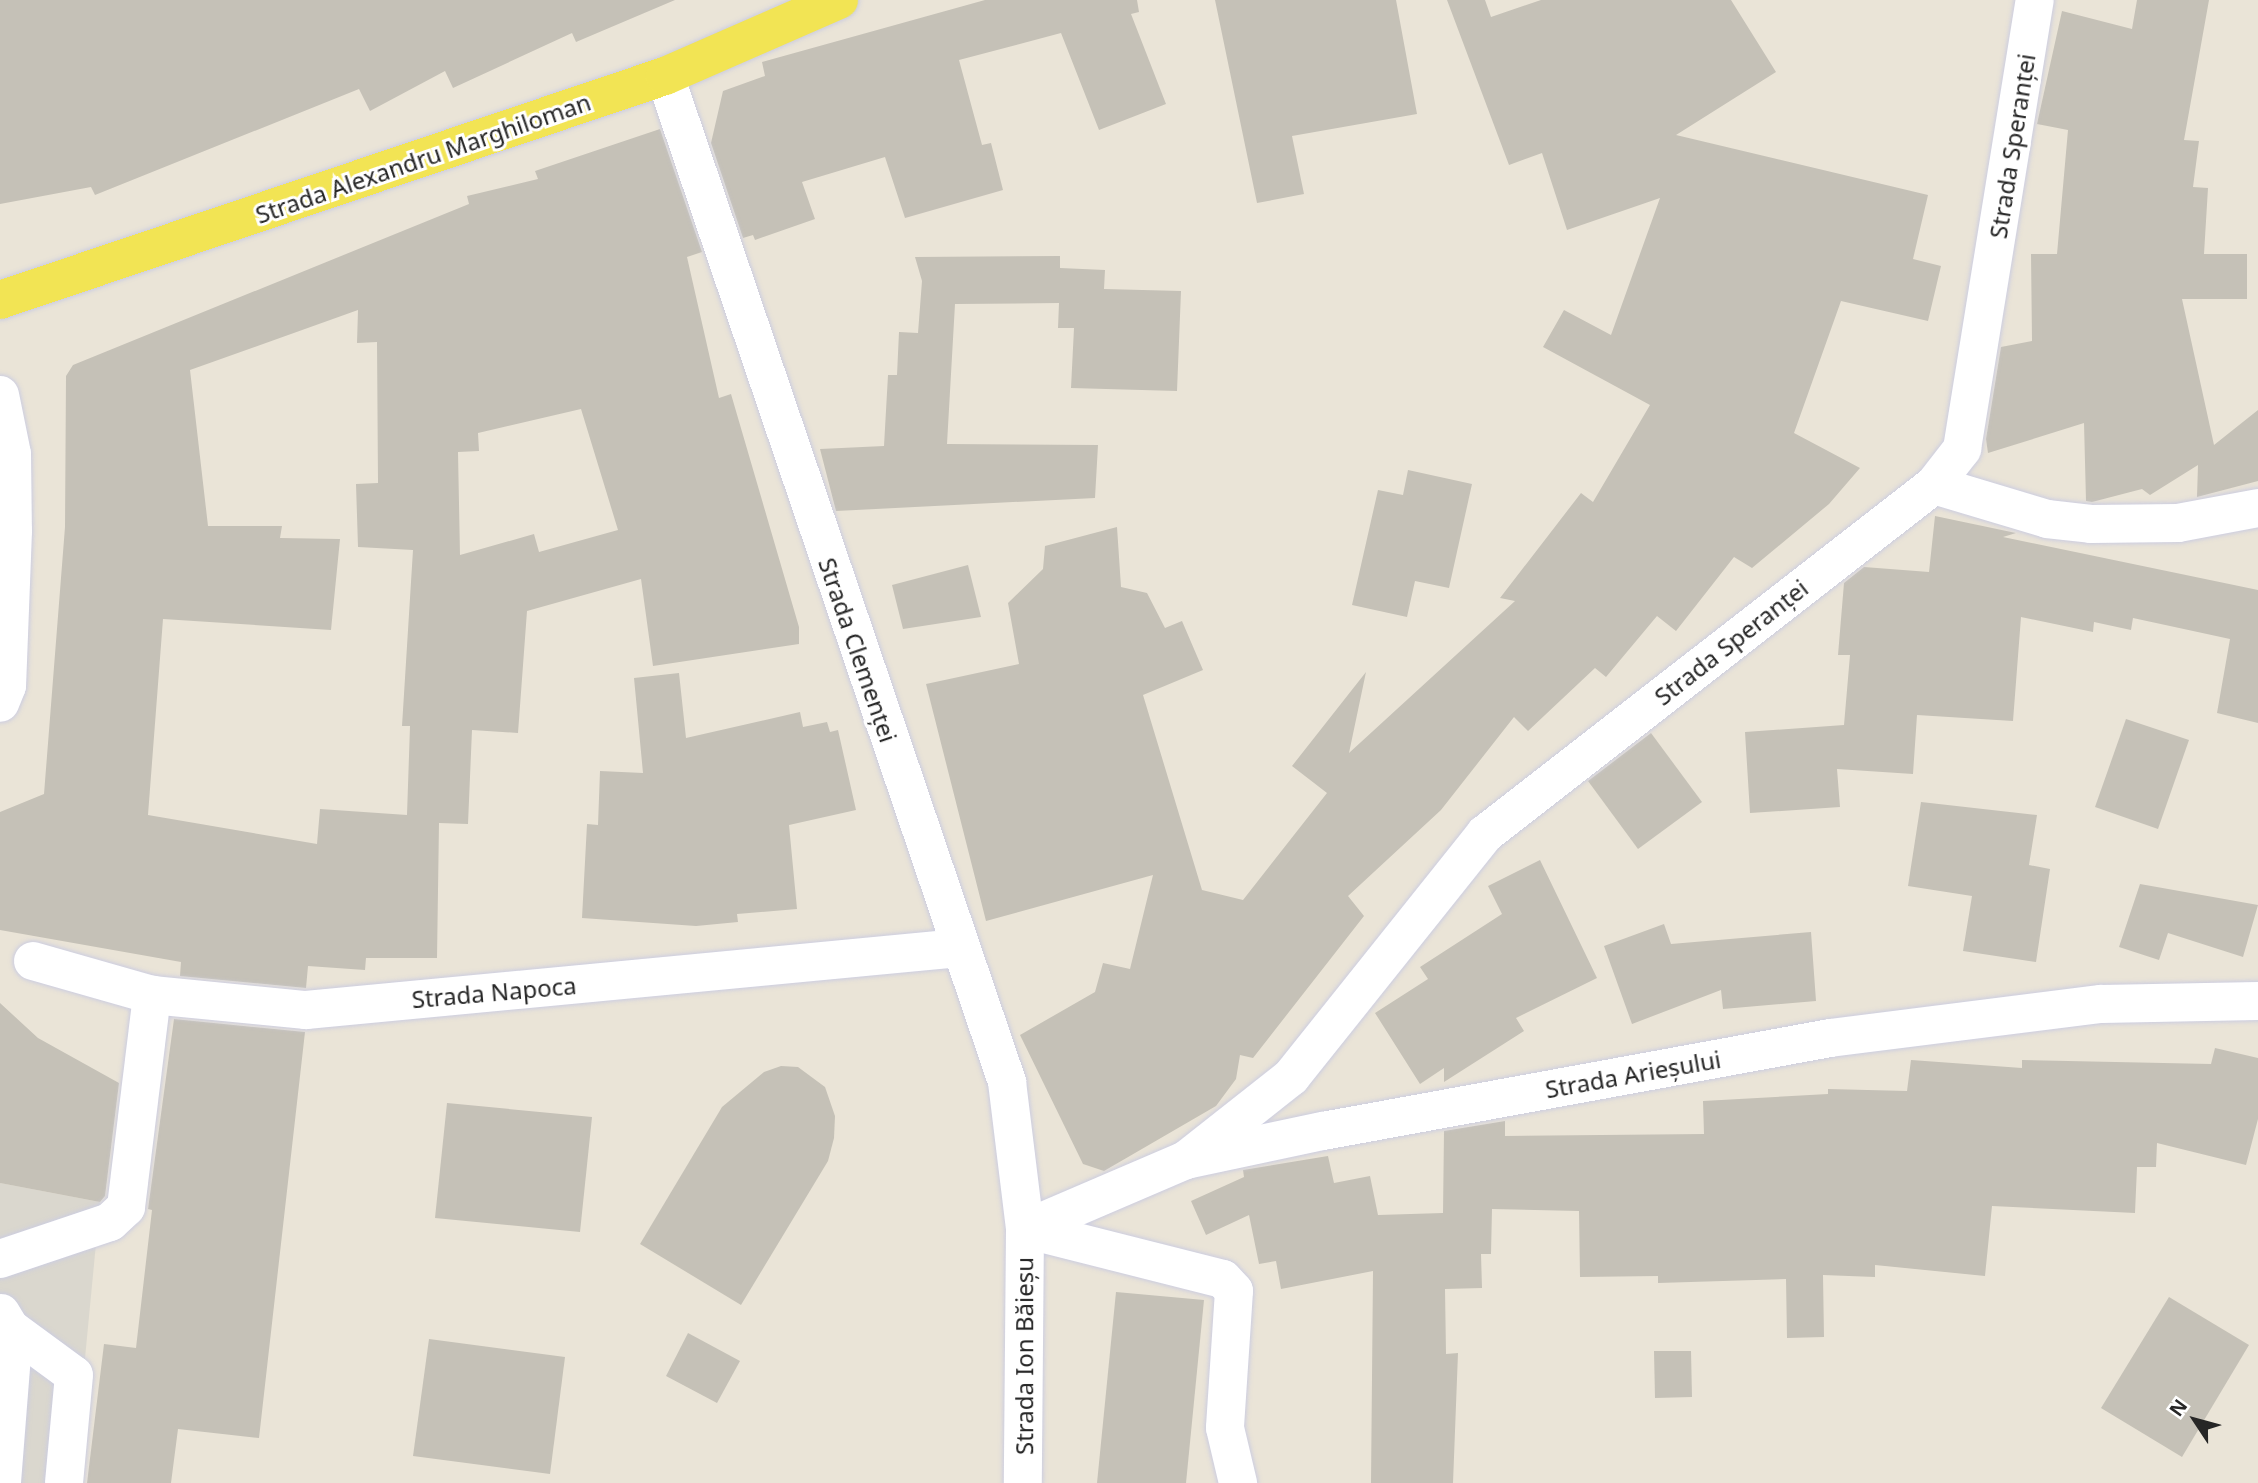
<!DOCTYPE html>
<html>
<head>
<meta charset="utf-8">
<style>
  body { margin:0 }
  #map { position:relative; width:2258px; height:1483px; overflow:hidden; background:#eae4d7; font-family:"Noto Sans",sans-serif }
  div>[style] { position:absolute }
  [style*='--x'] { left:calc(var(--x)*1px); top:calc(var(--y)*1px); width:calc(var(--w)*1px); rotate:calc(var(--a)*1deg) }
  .plaza>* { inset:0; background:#dad7ce }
  .building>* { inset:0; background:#c5c1b7 }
  .roads { filter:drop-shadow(0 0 2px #cccde0) drop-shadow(0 0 2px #cccde0) }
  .street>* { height:38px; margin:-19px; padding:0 19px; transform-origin:19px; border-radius:19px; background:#fff }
  .secondary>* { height:38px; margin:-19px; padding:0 19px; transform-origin:19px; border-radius:19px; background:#fff }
  .primary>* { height:38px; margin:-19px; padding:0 19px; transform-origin:19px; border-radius:19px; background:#f2e454 }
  span { translate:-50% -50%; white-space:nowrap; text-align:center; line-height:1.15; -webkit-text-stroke:6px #fff; paint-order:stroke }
  .street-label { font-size:24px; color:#262626 }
  .north { position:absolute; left:2160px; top:1385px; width:70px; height:70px; -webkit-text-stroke:5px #fff; paint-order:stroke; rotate:306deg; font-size:19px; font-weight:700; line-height:28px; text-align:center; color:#262626 }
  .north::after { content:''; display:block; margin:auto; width:24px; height:32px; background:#262626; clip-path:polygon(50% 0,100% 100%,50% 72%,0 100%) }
</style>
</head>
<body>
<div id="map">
  <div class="plaza">
    <div style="clip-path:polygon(0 1183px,100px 1202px,73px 1483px,0 1483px)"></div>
  </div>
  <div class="building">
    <div style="clip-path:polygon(0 0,675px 0,576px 42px,572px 33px,453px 88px,445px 71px,370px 111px,359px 89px,95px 195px,91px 187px,0 204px)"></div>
    <div style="clip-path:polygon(985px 0,1137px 0,1139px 12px,1131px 14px,1166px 104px,1099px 130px,1061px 33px,959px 60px,982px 145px,991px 143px,1003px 190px,905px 218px,885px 157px,802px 182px,815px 219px,755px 240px,753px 235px,743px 238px,711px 143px,723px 91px,765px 76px,762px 62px)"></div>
    <div style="clip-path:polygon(1215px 0,1396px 0,1417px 114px,1292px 136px,1304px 194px,1257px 203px)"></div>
    <div style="clip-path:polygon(1447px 0,1485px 0,1491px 17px,1541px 0,1731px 0,1776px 72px,1676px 135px,1928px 195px,1913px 259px,1941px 266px,1928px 321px,1841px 301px,1794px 433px,1860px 468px,1829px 504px,1752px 568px,1734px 557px,1676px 631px,1657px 616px,1606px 677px,1595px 668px,1528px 731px,1514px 717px,1441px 810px,1348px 896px,1364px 916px,1253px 1058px,1240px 1055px,1236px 1079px,1216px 1106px,1104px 1171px,1083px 1164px,1020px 1035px,1095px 992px,1103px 963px,1130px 969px,1153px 875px,986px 921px,926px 684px,1019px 664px,1008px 603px,1043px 569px,1045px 546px,1117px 527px,1121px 587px,1147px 593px,1165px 628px,1182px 621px,1203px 670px,1143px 695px,1202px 890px,1243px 900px,1327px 793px,1292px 766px,1366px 672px,1349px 753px,1515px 601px,1500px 598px,1581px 493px,1593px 502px,1650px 405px,1543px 347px,1564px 310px,1611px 335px,1660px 198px,1567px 230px,1542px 153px,1509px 165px)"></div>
    <div style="clip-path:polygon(2137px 0,2209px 0,2184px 140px,2199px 141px,2193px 187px,2208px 188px,2204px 254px,2247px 254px,2247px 299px,2182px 299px,2214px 445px,2258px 410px,2258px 481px,2197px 497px,2198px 465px,2150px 495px,2142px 489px,2092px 502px,2086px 501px,2084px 423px,1988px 453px,1986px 439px,2001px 347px,2032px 341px,2031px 254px,2057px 254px,2068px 130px,2037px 124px,2062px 11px,2132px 29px)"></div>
    <div style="clip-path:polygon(evenodd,660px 129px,702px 252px,687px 257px,719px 398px,731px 394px,799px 627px,799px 644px,653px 666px,641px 579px,527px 611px,518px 733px,472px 730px,468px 824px,439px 823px,437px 958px,366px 958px,365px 970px,308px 966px,306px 988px,180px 976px,181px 962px,0 930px,0 812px,44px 794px,65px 527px,66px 376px,73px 365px,469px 204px,467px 196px,538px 179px,535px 171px,660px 129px,358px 310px,357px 343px,377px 342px,378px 483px,356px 484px,358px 547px,413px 550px,402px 726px,410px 726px,407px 815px,320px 809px,317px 844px,148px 815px,163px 619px,331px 630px,340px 539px,280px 538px,282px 526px,208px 526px,190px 370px,358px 310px,660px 129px,581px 409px,618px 530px,539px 552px,534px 534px,460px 555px,458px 452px,479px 451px,478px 433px,581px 409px)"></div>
    <div style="clip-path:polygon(1060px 256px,1060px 268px,1105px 270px,1104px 289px,1181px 291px,1177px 391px,1071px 388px,1074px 328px,1058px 328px,1059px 303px,955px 304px,947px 444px,1098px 445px,1095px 498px,836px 511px,820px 449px,884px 446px,888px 375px,897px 375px,899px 332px,918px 333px,922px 281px,915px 257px)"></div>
    <div style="clip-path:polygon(1408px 470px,1472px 484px,1449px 588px,1415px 581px,1407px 617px,1352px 605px,1378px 490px,1403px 495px)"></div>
    <div style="clip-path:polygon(1935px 516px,2016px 533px,2003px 537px,2258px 590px,2258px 723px,2217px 713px,2230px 639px,2133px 618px,2131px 630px,2094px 622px,2093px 632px,2021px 617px,2013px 721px,1917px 715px,1913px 774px,1837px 769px,1840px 807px,1750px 813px,1745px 732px,1844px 725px,1850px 655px,1838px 655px,1844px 583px,1864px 567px,1929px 572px)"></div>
    <div style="clip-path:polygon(968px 565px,981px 617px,903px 629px,892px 585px)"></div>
    <div style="clip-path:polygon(679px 673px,686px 738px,800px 712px,803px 727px,827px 722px,830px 732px,838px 730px,856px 810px,789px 825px,797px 909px,737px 914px,738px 922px,696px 926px,582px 918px,587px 824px,598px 825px,600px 771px,643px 773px,634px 678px)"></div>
    <div style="clip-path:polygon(2126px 719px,2189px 740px,2158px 829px,2095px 807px)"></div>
    <div style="clip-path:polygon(1651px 733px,1702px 802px,1638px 849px,1588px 781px)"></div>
    <div style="clip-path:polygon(1921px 802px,2037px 815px,2029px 865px,2050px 869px,2036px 962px,1963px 951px,1972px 896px,1908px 886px)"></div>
    <div style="clip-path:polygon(1540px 860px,1597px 978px,1516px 1018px,1524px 1031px,1444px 1082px,1444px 1068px,1420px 1084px,1375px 1013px,1428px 979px,1420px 967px,1502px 914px,1488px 886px)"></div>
    <div style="clip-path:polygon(2140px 884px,2258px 905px,2243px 957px,2168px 933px,2159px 960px,2119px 947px)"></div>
    <div style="clip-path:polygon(1664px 924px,1671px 944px,1811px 932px,1816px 1001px,1723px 1009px,1721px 990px,1632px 1024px,1604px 946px)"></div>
    <div style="clip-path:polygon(0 1003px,38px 1038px,119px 1083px,105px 1196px,100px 1202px,0 1183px)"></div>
    <div style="clip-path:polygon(174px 1019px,305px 1032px,259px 1438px,178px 1429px,171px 1483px,87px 1483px,104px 1344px,136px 1348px,152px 1210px,148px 1209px)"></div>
    <div style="clip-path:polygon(2215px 1048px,2258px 1058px,2258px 1119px,2246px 1165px,2157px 1143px,2156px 1167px,2137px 1167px,2135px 1213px,1992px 1206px,1985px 1276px,1875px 1265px,1875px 1277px,1823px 1275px,1824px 1337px,1787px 1338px,1786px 1279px,1658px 1283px,1658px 1276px,1580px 1277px,1579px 1211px,1492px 1209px,1491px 1254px,1481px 1254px,1482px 1288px,1445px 1289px,1446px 1354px,1458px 1353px,1453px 1483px,1371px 1483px,1373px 1271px,1281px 1289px,1276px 1261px,1259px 1264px,1249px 1215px,1206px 1235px,1191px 1201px,1244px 1177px,1243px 1170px,1328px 1156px,1334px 1183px,1370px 1176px,1378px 1215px,1443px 1213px,1444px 1131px,1505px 1121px,1505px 1136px,1704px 1134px,1703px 1101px,1828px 1094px,1828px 1089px,1907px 1091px,1911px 1060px,2022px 1068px,2022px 1060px,2211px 1064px)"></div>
    <div style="clip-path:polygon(781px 1066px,798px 1067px,825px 1087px,835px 1116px,834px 1138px,828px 1161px,741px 1305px,640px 1244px,722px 1107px,764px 1072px)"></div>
    <div style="clip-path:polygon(447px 1103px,592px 1117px,580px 1232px,435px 1218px)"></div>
    <div style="clip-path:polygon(1116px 1292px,1204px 1300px,1186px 1483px,1097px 1483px)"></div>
    <div style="clip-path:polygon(2169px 1297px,2249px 1345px,2182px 1457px,2101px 1408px)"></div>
    <div style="clip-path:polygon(688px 1333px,740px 1361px,717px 1403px,666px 1376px)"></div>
    <div style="clip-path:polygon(429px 1339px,565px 1357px,550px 1474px,413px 1456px)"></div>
    <div style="clip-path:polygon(1654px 1351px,1691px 1351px,1692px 1397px,1655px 1398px)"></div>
  </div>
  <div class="roads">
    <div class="street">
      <div style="--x:0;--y:395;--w:60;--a:78.5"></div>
      <div style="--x:12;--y:454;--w:77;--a:89.3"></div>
      <div style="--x:13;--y:531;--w:155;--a:92.2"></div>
      <div style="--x:7;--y:686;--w:18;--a:112"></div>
      <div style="--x:1934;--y:485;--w:118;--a:16.7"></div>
      <div style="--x:2047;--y:519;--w:44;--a:6.5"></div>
      <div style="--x:2091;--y:524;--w:87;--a:-0.7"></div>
      <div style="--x:2178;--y:523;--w:81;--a:-10.6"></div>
      <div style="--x:33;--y:961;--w:124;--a:15.9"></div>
      <div style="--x:152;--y:995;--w:155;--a:5.6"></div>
      <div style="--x:306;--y:1010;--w:656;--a:-5.42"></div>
      <div style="--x:1186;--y:1160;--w:134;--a:-38.3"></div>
      <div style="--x:1291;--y:1077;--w:311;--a:-51.4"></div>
      <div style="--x:1485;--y:834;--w:569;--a:-37.86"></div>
      <div style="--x:1934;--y:485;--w:46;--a:-52.1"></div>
      <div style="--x:1962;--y:449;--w:455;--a:-80.8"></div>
      <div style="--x:1025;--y:1229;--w:175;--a:-23.2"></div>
      <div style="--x:1186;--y:1160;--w:140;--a:-12"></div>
      <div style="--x:1323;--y:1131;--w:515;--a:-10.39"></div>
      <div style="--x:1830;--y:1038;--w:273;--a:-7.2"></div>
      <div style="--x:2101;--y:1004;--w:157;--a:-1.1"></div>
      <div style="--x:1025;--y:1229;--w:204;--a:14.2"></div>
      <div style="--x:1223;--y:1279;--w:16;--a:47"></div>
      <div style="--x:1234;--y:1291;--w:137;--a:93.8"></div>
      <div style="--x:1225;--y:1428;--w:57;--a:76.7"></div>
      <div style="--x:0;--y:1259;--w:116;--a:-18.6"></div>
      <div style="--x:110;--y:1222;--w:22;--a:-43"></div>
      <div style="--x:126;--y:1207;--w:214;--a:-83"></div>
      <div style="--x:1;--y:1313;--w:17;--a:59"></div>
      <div style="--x:10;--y:1328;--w:27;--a:86"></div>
      <div style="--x:12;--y:1355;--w:128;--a:94.5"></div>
      <div style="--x:10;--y:1328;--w:79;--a:36.3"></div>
      <div style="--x:74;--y:1375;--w:108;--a:95.3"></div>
    </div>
    <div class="secondary">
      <div style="--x:665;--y:76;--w:1063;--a:71.22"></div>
      <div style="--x:1007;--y:1082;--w:148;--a:83"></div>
      <div style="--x:1025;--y:1229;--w:254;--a:90.5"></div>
    </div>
    <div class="primary">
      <div style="--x:0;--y:300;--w:702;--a:-18.62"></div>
      <div style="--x:665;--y:76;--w:190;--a:-23.6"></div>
    </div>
  </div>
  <div class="street-label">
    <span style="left:2012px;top:146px;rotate:-81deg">Strada Speranței</span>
    <span style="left:423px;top:158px;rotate:-19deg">Strada Alexandru Marghiloman</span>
    <span style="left:1731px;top:642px;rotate:-38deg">Strada Speranței</span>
    <span style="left:858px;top:650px;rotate:71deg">Strada Clemenței</span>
    <span style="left:494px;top:992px;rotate:-5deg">Strada Napoca</span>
    <span style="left:1633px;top:1074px;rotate:-10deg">Strada Arieșului</span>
    <span style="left:1024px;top:1356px;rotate:-90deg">Strada Ion Băieșu</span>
  </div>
  <div class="north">N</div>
</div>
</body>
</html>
